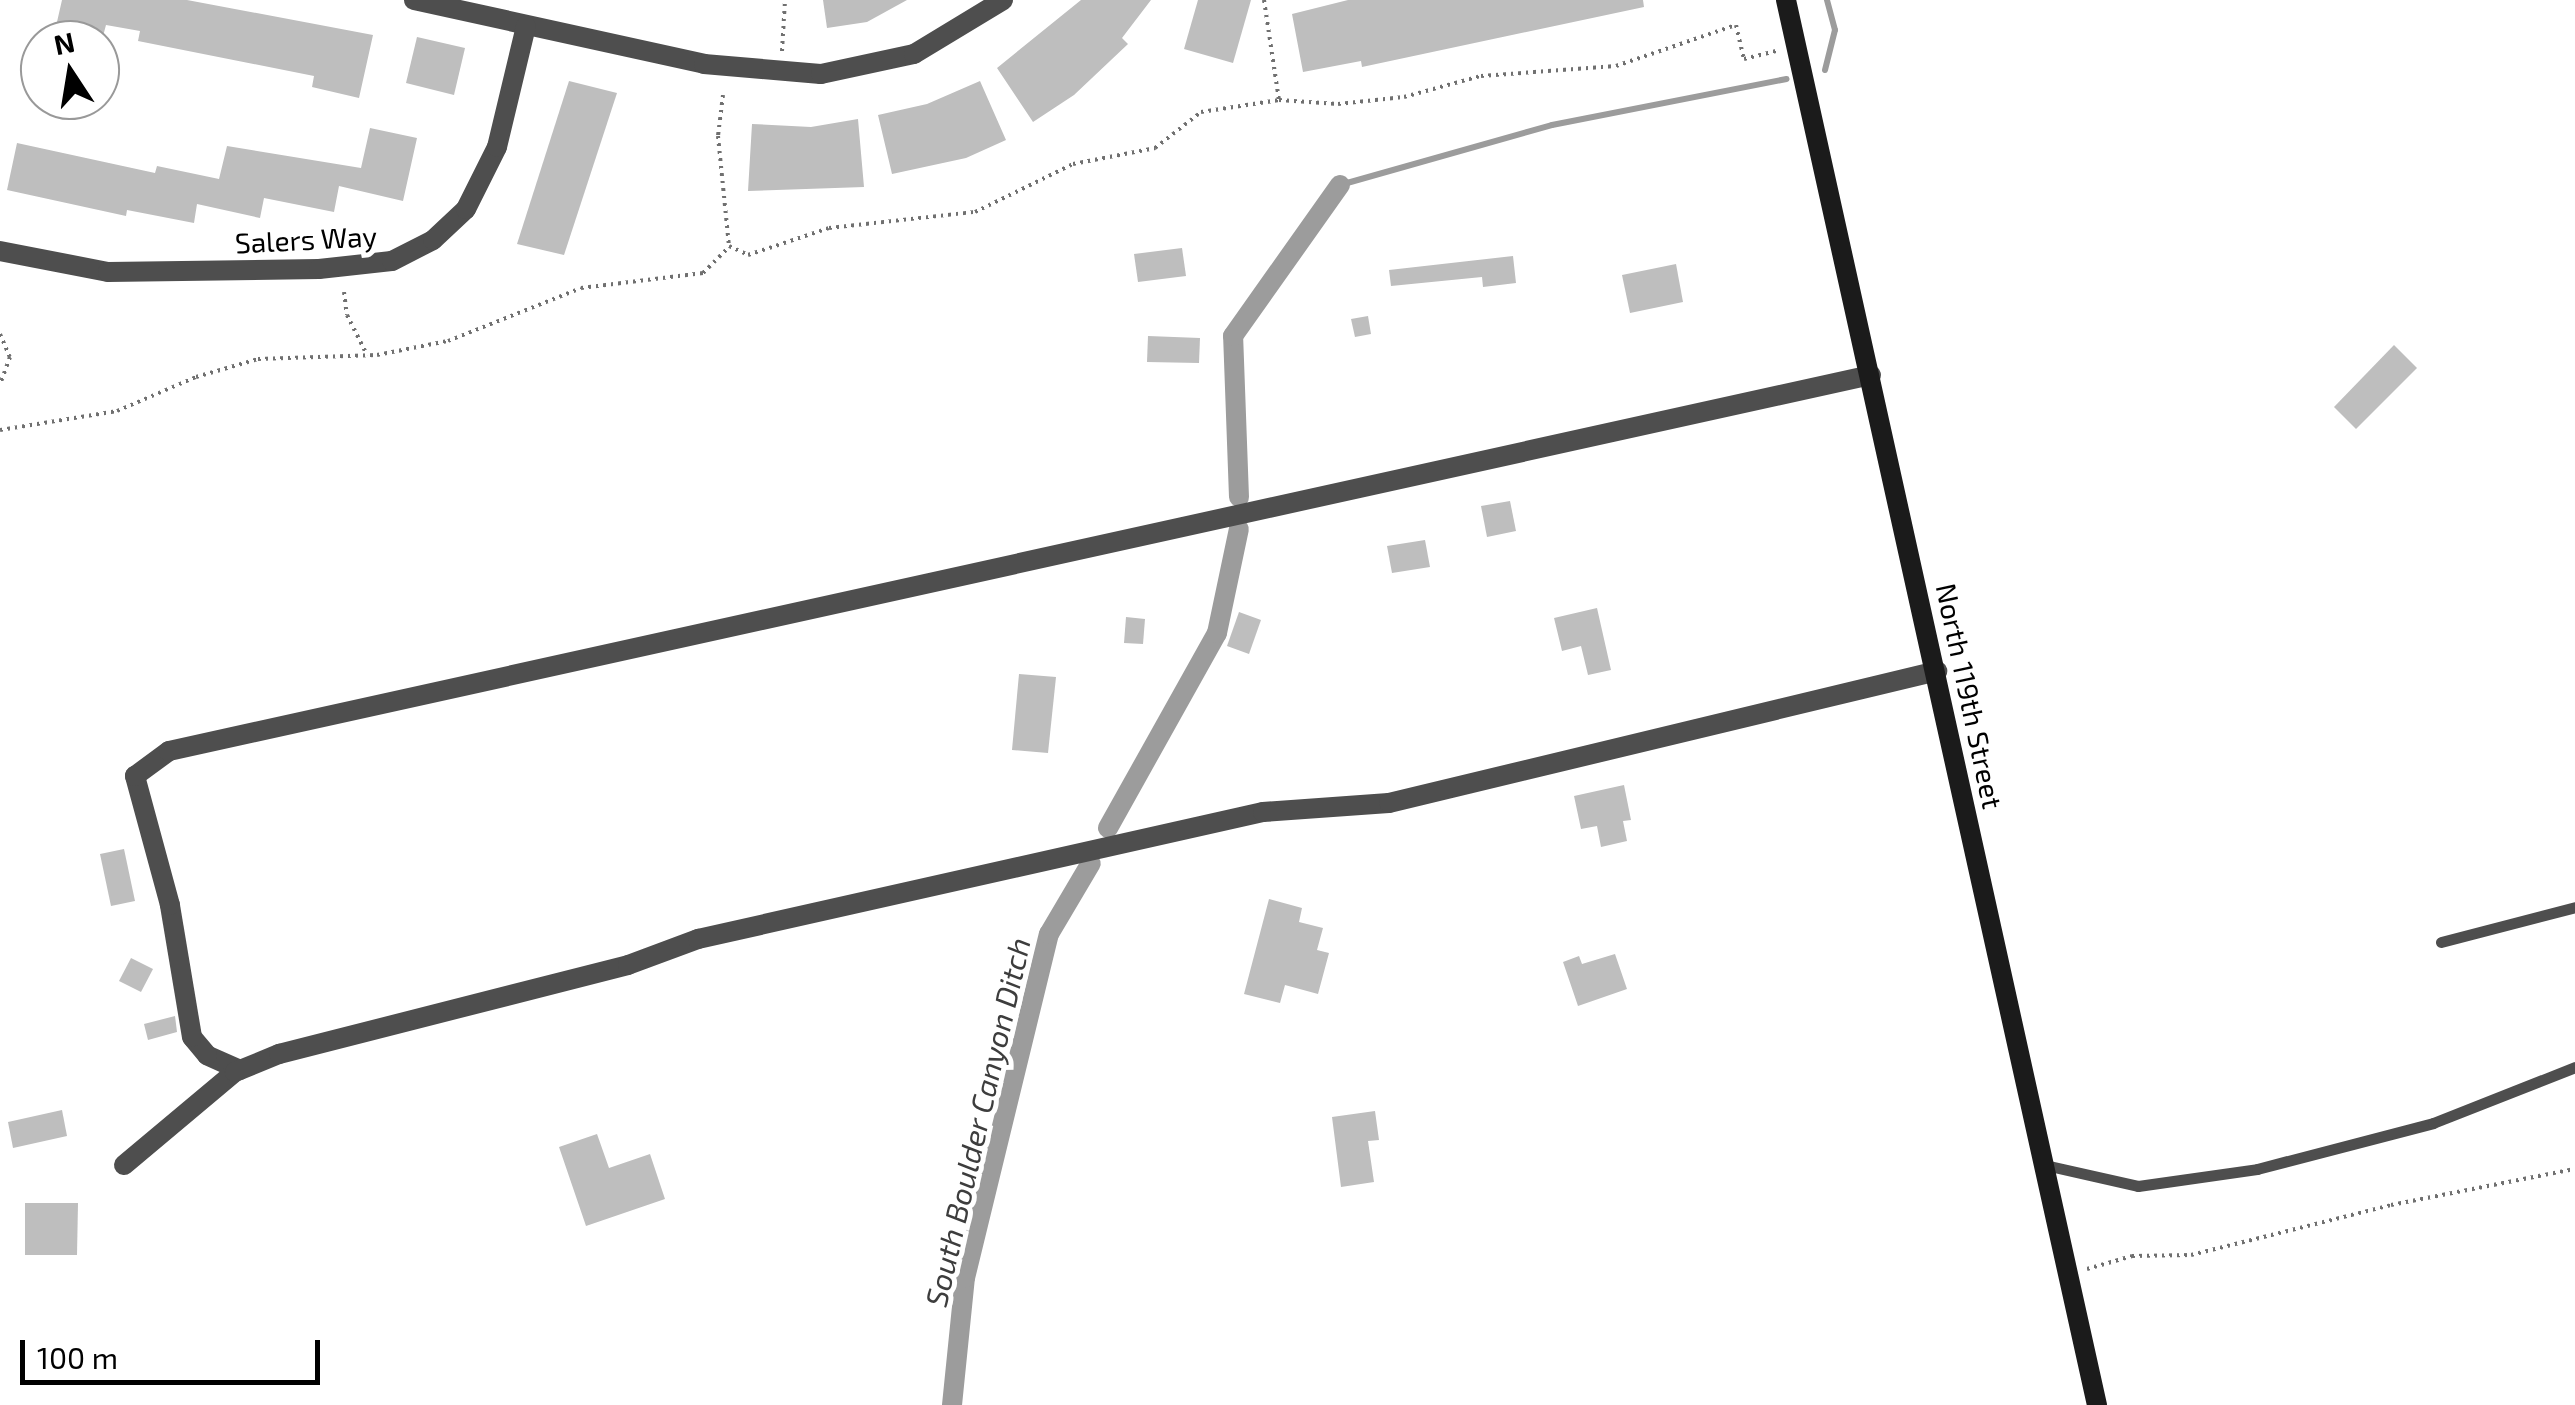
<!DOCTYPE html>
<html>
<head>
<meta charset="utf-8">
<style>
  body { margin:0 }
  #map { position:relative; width:2575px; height:1405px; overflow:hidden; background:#fff; font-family:"Exo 2",sans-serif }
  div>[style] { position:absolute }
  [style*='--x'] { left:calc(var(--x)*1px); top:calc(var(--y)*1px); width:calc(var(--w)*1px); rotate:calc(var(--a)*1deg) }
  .stream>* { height:6px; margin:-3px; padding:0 3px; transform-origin:3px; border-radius:3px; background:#9c9c9c }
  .canal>* { height:20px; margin:-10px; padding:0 10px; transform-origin:10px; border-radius:10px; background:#9c9c9c }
  .building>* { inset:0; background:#bebebe }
  .path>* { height:4px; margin-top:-2px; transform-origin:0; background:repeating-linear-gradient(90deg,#707070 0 2.5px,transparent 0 7.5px) }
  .lane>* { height:11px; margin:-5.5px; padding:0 5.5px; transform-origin:5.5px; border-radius:5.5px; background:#4e4e4e }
  .street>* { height:20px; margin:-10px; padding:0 10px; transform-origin:10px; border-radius:10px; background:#4e4e4e }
  .secondary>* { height:20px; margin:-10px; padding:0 10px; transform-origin:10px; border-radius:10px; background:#1b1b1b }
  span { translate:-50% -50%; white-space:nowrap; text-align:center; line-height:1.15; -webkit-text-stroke:10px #fff; paint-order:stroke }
  .street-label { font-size:28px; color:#000 }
  .water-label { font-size:30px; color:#3d3d3d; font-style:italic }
  .north { position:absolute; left:20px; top:20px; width:100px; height:100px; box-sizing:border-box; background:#fff; border:2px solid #999; border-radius:50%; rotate:348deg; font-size:28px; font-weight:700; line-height:40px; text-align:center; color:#000 }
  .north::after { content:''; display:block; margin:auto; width:35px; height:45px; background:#000; clip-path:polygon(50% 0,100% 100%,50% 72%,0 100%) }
  .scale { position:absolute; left:20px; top:1340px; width:300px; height:45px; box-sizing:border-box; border:5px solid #000; border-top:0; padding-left:12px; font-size:30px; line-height:35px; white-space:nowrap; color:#000; -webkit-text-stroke:8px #fff; paint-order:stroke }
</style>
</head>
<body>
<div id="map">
  <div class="stream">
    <div style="--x:1825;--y:70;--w:41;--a:-76"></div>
    <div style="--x:1835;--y:30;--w:31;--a:-105"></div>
    <div style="--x:1340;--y:185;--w:220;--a:-15.8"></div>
    <div style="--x:1552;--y:125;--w:239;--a:-11.1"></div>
  </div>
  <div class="canal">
    <div style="--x:1239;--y:497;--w:161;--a:-92.1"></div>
    <div style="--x:1233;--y:336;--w:185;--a:-54.7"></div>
    <div style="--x:1108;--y:828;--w:223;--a:-60.8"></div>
    <div style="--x:1217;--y:633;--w:106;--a:-78.1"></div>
    <div style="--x:952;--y:1405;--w:128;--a:-84.2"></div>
    <div style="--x:965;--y:1278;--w:354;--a:-76.3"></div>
    <div style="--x:1049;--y:934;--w:82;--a:-59.4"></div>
  </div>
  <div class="building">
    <div style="clip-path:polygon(62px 0,187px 0,373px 35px,359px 98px,312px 87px,314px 76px,138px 41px,140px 31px,106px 25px,102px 40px,54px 35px)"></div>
    <div style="clip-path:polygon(823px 0,907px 0,867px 22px,827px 28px)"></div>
    <div style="clip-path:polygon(1081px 0,1151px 0,1122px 38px,1128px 44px,1074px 95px,1033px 122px,997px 68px)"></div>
    <div style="clip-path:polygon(1198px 0,1251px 0,1233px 63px,1184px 49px)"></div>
    <div style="clip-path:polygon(1348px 0,1643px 0,1644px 7px,1362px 67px,1361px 61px,1303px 72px,1292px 14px)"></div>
    <div style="clip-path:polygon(417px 37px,465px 48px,454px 95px,406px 83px)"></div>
    <div style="clip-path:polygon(569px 81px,617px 93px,564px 255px,517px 244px)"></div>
    <div style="clip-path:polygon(980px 81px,1006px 140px,966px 158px,892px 174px,878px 115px,927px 104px)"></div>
    <div style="clip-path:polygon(858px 119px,864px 187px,748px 191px,752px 124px,811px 127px)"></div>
    <div style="clip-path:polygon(370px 128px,417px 138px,403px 201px,339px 186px,334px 212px,264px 198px,260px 218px,197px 204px,194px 223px,127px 210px,126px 216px,7px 190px,17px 143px,155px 173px,157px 166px,219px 179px,227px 146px,361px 168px)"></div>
    <div style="clip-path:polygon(1182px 248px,1186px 276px,1138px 282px,1134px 254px)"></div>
    <div style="clip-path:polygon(1513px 256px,1516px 283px,1483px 287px,1482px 277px,1391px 286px,1389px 270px)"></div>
    <div style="clip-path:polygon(1676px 264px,1683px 302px,1630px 313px,1622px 275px)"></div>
    <div style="clip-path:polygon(1368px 316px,1371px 334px,1355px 337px,1351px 319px)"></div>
    <div style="clip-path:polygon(1148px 336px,1200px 338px,1199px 363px,1147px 362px)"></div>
    <div style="clip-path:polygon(2394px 345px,2417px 368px,2356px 429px,2334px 407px)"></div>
    <div style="clip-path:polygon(1510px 501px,1516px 531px,1487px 537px,1481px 506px)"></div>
    <div style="clip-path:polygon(1425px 540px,1430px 567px,1392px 573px,1387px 546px)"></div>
    <div style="clip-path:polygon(1597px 608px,1611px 670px,1588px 675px,1581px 646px,1562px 651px,1554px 618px)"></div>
    <div style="clip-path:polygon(1239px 612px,1261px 620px,1249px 654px,1227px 646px)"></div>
    <div style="clip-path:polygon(1126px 617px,1145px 619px,1143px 644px,1124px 643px)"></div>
    <div style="clip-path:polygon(1019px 674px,1056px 677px,1048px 753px,1012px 750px)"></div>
    <div style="clip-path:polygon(1624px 785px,1631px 820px,1623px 821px,1627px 841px,1601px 847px,1597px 826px,1581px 829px,1574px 796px)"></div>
    <div style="clip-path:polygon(124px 849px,135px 901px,111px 906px,100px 854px)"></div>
    <div style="clip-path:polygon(1269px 899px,1302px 908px,1299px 922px,1323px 928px,1317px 950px,1329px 953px,1318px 994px,1285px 985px,1280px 1003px,1244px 994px)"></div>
    <div style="clip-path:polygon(1615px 954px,1627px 989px,1578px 1006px,1563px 962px,1579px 956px,1582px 964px)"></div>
    <div style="clip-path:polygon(131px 958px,153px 969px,141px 992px,119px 981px)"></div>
    <div style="clip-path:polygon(175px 1016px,177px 1032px,148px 1040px,144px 1024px)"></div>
    <div style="clip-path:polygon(62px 1110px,67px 1136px,13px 1148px,8px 1122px)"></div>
    <div style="clip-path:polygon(1375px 1111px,1379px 1140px,1368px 1141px,1374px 1182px,1341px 1187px,1332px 1117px)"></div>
    <div style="clip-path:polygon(597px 1134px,609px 1168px,650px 1154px,665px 1199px,586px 1226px,559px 1147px)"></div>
    <div style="clip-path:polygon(25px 1203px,78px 1203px,77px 1255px,25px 1255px)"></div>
  </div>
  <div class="path">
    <div style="--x:1264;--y:0;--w:101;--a:81.5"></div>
    <div style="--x:782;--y:51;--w:51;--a:-86.6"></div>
    <div style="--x:723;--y:95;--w:41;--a:97"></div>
    <div style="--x:718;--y:136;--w:111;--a:84.3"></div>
    <div style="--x:729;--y:246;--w:21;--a:25"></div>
    <div style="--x:748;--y:255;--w:85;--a:-18.4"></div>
    <div style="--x:829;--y:228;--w:147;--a:-6.3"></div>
    <div style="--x:975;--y:212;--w:109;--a:-26.1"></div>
    <div style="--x:1073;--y:164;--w:84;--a:-11"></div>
    <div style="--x:1155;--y:148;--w:58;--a:-38"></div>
    <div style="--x:1201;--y:112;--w:79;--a:-8.7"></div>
    <div style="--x:1279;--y:100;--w:59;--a:3.9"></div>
    <div style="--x:1338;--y:104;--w:66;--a:-6.1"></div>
    <div style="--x:1404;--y:97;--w:80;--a:-15.3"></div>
    <div style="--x:1481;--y:76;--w:135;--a:-4.2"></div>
    <div style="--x:1616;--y:66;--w:127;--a:-18.9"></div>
    <div style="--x:1736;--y:25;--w:35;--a:77"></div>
    <div style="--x:1744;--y:59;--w:34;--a:-14"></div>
    <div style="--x:344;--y:292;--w:23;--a:83"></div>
    <div style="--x:347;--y:315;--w:45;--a:63.4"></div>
    <div style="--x:0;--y:334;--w:25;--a:67"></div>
    <div style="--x:10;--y:357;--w:29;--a:110"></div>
    <div style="--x:0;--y:430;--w:119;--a:-9.2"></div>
    <div style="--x:117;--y:411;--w:86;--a:-23.3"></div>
    <div style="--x:196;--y:377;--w:65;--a:-16.2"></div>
    <div style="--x:258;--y:359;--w:119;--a:-1.9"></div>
    <div style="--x:377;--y:355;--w:72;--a:-11.2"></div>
    <div style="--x:448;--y:341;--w:143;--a:-21.7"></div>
    <div style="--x:581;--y:288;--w:123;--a:-7"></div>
    <div style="--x:703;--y:273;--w:35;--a:-45"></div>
    <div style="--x:2087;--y:1269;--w:47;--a:-16.1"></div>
    <div style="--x:2132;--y:1256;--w:59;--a:-1"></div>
    <div style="--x:2191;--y:1255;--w:206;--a:-14"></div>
    <div style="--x:2391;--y:1205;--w:187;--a:-11.1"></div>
  </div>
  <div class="lane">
    <div style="--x:2441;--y:942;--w:138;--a:-14.6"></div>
    <div style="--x:2045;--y:1165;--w:95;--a:12.7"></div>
    <div style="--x:2138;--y:1186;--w:120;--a:-8.1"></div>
    <div style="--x:2257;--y:1169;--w:182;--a:-14.6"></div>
    <div style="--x:2433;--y:1123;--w:153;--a:-21.5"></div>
  </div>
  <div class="street">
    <div style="--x:414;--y:0;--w:297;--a:12.4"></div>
    <div style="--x:704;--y:64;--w:117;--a:4.9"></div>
    <div style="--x:821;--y:74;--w:95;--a:-12.1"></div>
    <div style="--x:914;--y:54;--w:104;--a:-31.2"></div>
    <div style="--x:0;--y:251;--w:110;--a:11"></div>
    <div style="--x:108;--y:272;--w:211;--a:-0.8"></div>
    <div style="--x:319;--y:269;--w:73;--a:-6.3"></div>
    <div style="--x:392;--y:261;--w:46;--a:-27.1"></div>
    <div style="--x:433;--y:240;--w:45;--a:-43.2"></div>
    <div style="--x:466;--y:209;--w:69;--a:-63.4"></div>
    <div style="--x:497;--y:147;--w:124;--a:-76.5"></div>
    <div style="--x:240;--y:1070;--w:36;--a:-156"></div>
    <div style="--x:207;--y:1055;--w:23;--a:-130"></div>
    <div style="--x:192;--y:1037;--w:134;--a:-99.5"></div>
    <div style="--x:170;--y:905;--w:134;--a:-105.2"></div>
    <div style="--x:135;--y:776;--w:42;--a:-36.3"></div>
    <div style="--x:169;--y:751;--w:1743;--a:-12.46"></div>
    <div style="--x:124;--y:1165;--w:145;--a:-40"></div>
    <div style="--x:235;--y:1072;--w:48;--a:-22.2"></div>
    <div style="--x:279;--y:1054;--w:360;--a:-14.3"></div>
    <div style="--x:628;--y:965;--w:75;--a:-20.4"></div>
    <div style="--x:698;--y:939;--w:579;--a:-12.67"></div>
    <div style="--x:1263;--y:812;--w:126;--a:-4.1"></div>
    <div style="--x:1389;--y:803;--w:564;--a:-13.54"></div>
  </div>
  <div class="secondary">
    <div style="--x:1786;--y:0;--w:1439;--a:77.52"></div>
  </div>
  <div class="street-label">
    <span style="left:306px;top:239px;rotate:-3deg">Salers Way</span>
    <span style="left:1970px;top:696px;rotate:78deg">North 119th Street</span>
  </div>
  <div class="water-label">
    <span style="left:977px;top:1122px;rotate:-77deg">South Boulder Canyon Ditch</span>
  </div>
  <div class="north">N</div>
  <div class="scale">100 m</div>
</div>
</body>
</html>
